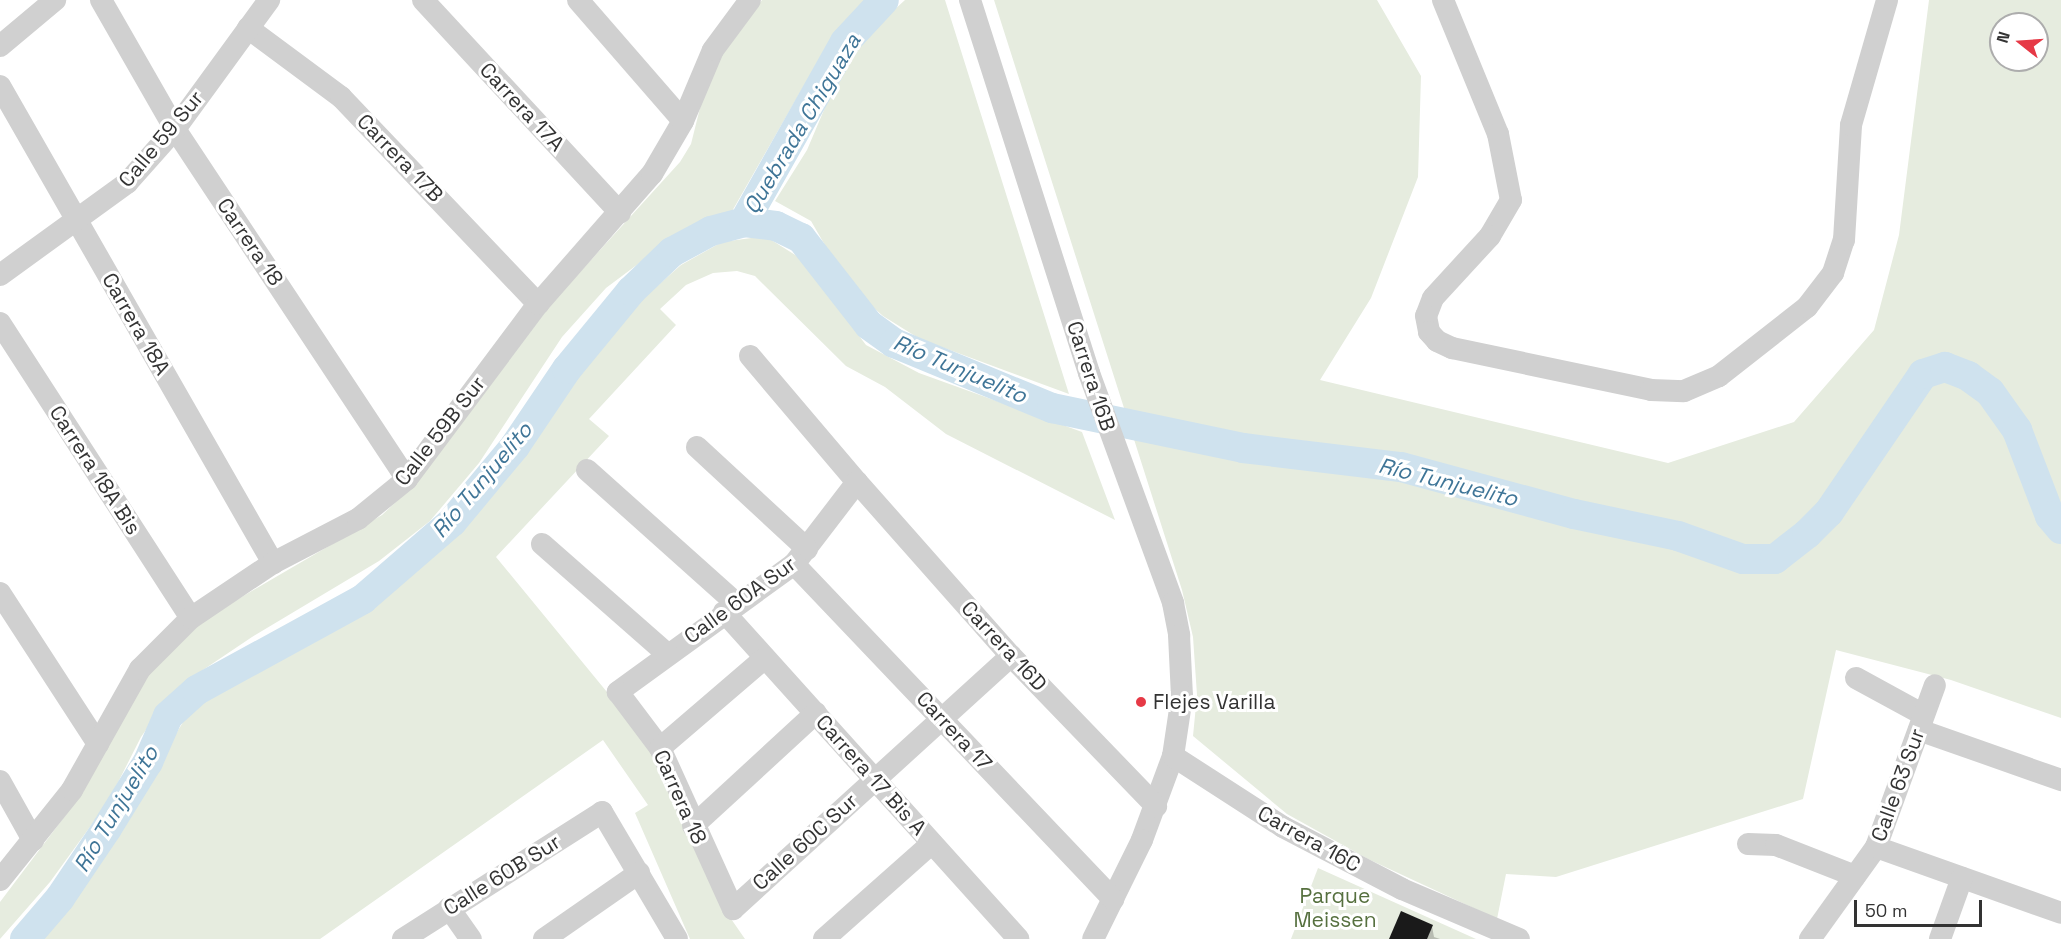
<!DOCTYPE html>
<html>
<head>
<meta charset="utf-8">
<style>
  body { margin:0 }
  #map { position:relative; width:2061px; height:939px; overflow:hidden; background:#fff; font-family:"Space Grotesk",sans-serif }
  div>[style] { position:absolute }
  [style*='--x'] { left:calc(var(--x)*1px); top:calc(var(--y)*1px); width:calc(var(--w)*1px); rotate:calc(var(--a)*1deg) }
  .green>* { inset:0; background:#e6ecdf }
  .shadow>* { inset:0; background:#0003 }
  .river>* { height:30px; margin:-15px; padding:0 15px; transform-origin:15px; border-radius:15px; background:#cfe2ee }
  .building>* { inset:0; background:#1a1a1a }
  .minor>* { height:22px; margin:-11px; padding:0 11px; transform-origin:11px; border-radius:11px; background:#d0d0d0 }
  .dots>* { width:16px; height:16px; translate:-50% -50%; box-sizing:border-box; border:3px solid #fff; border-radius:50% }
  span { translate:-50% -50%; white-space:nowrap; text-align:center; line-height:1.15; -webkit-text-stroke:6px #fff; paint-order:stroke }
  .street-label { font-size:21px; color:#333 }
  .poi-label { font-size:21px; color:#333 }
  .left { translate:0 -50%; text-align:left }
  .park-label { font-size:21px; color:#56703f }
  .water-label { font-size:22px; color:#3f7597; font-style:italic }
  .north { position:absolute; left:1989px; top:12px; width:60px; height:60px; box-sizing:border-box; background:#fff; border:2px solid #adadad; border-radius:50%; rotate:287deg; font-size:16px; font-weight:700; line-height:24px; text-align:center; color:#333 }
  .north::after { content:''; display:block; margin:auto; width:21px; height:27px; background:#e63946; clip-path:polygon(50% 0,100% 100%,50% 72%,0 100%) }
  .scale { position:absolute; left:1854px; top:900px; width:128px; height:27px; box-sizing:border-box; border:3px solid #333; border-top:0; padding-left:8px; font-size:18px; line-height:21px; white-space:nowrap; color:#333; -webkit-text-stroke:4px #fff; paint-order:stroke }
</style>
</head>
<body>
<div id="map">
  <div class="green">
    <div style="clip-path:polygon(762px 0,865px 0,840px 29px,802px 89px,731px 213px,682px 231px,606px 288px,562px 337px,479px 463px,430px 521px,379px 561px,252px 637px,188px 680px,164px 704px,141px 737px,108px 802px,50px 882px,0 939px,0 902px,83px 792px,136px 683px,209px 616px,382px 515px,416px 483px,551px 304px,680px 162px,691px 144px,703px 96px,720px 54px)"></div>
    <div style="clip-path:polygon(905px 0,945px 0,1069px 394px,920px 339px,883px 316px,848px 285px,811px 221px,775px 201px,807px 150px,835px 84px,856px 45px)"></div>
    <div style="clip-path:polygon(evenodd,994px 0,1377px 0,1421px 76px,1418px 177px,1371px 298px,1320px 380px,1668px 463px,1794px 422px,1874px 330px,1899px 235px,1929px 0,2061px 0,2061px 718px,1951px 680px,1836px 650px,1803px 799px,1556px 877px,1506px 874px,1497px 919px,1368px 859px,1287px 814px,1193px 736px,1197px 695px,1193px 637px,1182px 590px,994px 0,2001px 24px,2037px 24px,2037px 60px,2001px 60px,2001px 24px)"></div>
    <div style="clip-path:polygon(765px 236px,800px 258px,866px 345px,919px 373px,1082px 432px,1115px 520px,946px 434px,885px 387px,846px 366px,755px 276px,737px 271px,713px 273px,686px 285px,660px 309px,676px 325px,589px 419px,609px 436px,496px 557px,648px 742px,727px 913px,745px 939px,690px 939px,635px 813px,648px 805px,603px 740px,320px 939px,42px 939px,82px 887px,188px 714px,210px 695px,261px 664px,379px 602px,445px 544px,530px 445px,576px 379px,638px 303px,681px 265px,722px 242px)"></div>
    <div style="clip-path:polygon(1318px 868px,1476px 939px,1291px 939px)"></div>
  </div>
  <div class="shadow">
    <div style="clip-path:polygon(1432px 926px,1434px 937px,1440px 939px,1390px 939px)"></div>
  </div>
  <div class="river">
    <div style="--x:744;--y:222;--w:206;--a:-60.7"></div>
    <div style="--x:845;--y:42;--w:57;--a:-47.1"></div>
    <div style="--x:25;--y:939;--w:54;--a:-49.5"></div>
    <div style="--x:60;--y:898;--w:84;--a:-56.1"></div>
    <div style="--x:107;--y:828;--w:78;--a:-58.2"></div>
    <div style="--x:148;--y:762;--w:50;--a:-66.5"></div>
    <div style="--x:168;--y:716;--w:39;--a:-42"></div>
    <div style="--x:197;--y:690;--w:189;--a:-28.7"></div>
    <div style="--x:363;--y:599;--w:118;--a:-40.9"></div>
    <div style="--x:452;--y:522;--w:99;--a:-50.3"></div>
    <div style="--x:515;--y:446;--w:93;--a:-56"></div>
    <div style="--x:567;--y:369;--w:101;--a:-50.6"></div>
    <div style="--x:631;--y:291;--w:57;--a:-43.6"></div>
    <div style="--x:672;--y:252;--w:44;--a:-28.3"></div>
    <div style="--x:711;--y:231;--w:34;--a:-15"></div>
    <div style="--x:744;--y:222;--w:32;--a:7"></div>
    <div style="--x:776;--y:226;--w:28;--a:26"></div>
    <div style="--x:801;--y:238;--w:110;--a:52"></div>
    <div style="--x:869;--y:325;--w:31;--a:36"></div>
    <div style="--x:894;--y:343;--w:171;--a:22.4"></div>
    <div style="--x:1052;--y:408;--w:195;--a:11.8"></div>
    <div style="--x:1243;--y:448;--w:159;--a:6.9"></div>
    <div style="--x:1401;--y:467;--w:179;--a:15.2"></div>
    <div style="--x:1574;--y:514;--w:106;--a:11.9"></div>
    <div style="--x:1678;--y:536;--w:69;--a:19.5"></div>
    <div style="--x:1743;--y:559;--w:32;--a:0"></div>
    <div style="--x:1775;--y:559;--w:41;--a:-38"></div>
    <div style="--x:1807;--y:534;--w:31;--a:-45"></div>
    <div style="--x:1829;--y:512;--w:167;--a:-55.7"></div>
    <div style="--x:1923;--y:374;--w:23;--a:-18"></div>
    <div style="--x:1945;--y:367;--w:25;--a:21"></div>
    <div style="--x:1968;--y:376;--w:27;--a:36"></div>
    <div style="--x:1990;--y:392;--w:47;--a:54.6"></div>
    <div style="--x:2017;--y:430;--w:92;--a:69"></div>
    <div style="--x:2050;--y:516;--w:17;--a:50"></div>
  </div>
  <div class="building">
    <div style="clip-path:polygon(1401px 911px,1433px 925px,1427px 939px,1389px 939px)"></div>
  </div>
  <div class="minor">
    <div style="--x:101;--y:0;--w:149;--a:60.2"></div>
    <div style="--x:175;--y:129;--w:420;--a:56.5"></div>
    <div style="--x:423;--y:0;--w:290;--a:47.2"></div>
    <div style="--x:578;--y:0;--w:160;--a:49"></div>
    <div style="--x:970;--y:0;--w:392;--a:72.3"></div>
    <div style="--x:1089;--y:373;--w:245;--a:69.9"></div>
    <div style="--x:1173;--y:603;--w:33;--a:79"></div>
    <div style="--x:1179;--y:635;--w:61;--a:87.2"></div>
    <div style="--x:1182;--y:696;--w:61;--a:98.5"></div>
    <div style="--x:1173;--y:756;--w:90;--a:110.3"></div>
    <div style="--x:1142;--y:840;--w:110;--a:116.3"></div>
    <div style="--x:1443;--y:0;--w:145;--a:67.7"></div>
    <div style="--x:1498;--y:134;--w:67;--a:78.9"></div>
    <div style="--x:1511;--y:200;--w:42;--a:120.3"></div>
    <div style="--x:1490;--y:236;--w:84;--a:132.6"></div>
    <div style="--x:1433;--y:298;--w:19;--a:111"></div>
    <div style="--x:1426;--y:316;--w:16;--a:79"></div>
    <div style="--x:1429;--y:332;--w:12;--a:48"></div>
    <div style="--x:1437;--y:341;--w:17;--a:25"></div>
    <div style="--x:1452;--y:348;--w:203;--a:11.9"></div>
    <div style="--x:1651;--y:390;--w:33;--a:2"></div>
    <div style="--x:1684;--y:391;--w:38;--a:-23"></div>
    <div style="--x:1719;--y:376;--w:112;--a:-38.1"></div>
    <div style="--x:1807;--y:307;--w:43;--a:-52.6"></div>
    <div style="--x:1833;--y:273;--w:35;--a:-72"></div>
    <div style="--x:1844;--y:240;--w:115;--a:-86.5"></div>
    <div style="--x:1851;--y:125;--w:130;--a:-73.9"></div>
    <div style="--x:248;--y:28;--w:116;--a:36.6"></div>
    <div style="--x:341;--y:97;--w:286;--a:46.4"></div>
    <div style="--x:0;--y:46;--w:72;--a:-39.9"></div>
    <div style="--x:0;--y:86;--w:550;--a:60.22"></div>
    <div style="--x:0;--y:275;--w:157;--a:-35.9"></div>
    <div style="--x:127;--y:183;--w:72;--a:-48.4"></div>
    <div style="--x:175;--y:129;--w:160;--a:-53.9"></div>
    <div style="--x:0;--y:323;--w:351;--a:57.1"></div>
    <div style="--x:750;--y:356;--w:165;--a:49.7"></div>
    <div style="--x:857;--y:482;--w:103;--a:127.5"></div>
    <div style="--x:794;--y:564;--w:218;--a:144"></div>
    <div style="--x:618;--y:692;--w:70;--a:53.1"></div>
    <div style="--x:660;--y:748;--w:177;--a:65.6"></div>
    <div style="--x:733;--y:909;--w:376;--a:-42.3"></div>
    <div style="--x:697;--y:447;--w:150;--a:42.8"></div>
    <div style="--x:587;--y:470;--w:201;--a:41.8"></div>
    <div style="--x:857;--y:482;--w:232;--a:48.5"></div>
    <div style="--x:1011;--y:656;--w:209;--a:46"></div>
    <div style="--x:542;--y:544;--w:167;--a:41.3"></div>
    <div style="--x:794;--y:564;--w:463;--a:46.4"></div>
    <div style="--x:0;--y:593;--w:180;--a:57"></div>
    <div style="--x:724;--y:612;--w:440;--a:48"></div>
    <div style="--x:1856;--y:678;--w:77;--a:28.6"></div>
    <div style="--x:1919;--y:730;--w:151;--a:19.4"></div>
    <div style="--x:660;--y:748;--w:138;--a:-40.6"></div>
    <div style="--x:1173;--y:756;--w:131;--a:32.8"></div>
    <div style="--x:1283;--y:827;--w:134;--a:27.5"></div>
    <div style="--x:1402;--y:889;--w:127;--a:23.1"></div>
    <div style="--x:0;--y:781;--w:68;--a:60.8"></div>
    <div style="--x:693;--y:826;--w:167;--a:-42.6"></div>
    <div style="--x:1748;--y:844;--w:28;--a:2"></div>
    <div style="--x:1776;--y:845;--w:85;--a:21.4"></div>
    <div style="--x:1876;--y:847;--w:196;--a:19.6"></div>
    <div style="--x:0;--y:880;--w:115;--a:-51.3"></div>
    <div style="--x:72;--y:790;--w:139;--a:-60.7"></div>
    <div style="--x:140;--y:669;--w:72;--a:-45"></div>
    <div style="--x:191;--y:618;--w:99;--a:-33.9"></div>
    <div style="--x:273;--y:563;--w:96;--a:-27.4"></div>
    <div style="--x:358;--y:519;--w:63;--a:-39.2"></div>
    <div style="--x:407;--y:479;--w:219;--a:-53.2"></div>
    <div style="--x:538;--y:304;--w:173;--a:-48.8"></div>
    <div style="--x:652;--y:174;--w:61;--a:-59.7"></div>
    <div style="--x:683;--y:121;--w:77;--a:-67.1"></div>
    <div style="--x:713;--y:50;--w:62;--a:-53.5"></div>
    <div style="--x:449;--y:908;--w:38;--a:55"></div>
    <div style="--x:403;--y:939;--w:236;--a:-32.5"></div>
    <div style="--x:602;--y:812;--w:147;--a:59.4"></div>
    <div style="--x:544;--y:939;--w:116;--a:-34.8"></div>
    <div style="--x:824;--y:939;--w:144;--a:-41.6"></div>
    <div style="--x:1810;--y:939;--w:113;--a:-54.3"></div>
    <div style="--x:1876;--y:847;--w:172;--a:-70"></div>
    <div style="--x:1940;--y:939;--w:65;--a:-70.2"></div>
  </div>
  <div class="dots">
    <div style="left:1141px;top:702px;background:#e63946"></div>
  </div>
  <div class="street-label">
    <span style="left:522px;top:107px;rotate:47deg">Carrera 17A</span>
    <span style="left:161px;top:139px;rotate:-50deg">Calle 59 Sur</span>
    <span style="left:400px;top:158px;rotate:46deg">Carrera 17B</span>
    <span style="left:250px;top:242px;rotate:56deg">Carrera 18</span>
    <span style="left:136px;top:324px;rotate:60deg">Carrera 18A</span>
    <span style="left:1091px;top:376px;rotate:72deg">Carrera 16B</span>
    <span style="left:440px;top:431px;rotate:-52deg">Calle 59B Sur</span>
    <span style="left:95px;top:470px;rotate:57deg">Carrera 18A Bis</span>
    <span style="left:740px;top:600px;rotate:-36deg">Calle 60A Sur</span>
    <span style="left:1004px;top:646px;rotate:47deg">Carrera 16D</span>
    <span style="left:954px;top:731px;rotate:47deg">Carrera 17</span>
    <span style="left:871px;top:775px;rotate:48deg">Carrera 17 Bis A</span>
    <span style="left:1898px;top:785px;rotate:-70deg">Calle 63 Sur</span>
    <span style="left:680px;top:797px;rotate:66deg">Carrera 18</span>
    <span style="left:1309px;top:839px;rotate:29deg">Carrera 16C</span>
    <span style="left:805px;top:842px;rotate:-42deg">Calle 60C Sur</span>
    <span style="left:502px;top:875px;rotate:-32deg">Calle 60B Sur</span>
  </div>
  <div class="poi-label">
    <span class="left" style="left:1153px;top:702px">Flejes Varilla</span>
  </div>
  <div class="park-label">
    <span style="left:1335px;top:908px">Parque<br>Meissen</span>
  </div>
  <div class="water-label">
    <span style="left:802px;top:124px;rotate:-59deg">Quebrada Chiguaza</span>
    <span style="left:960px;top:369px;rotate:23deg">Río Tunjuelito</span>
    <span style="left:482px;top:480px;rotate:-50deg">Río Tunjuelito</span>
    <span style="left:1448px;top:482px;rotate:14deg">Río Tunjuelito</span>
    <span style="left:116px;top:809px;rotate:-59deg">Río Tunjuelito</span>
  </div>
  <div class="north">N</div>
  <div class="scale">50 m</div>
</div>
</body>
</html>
